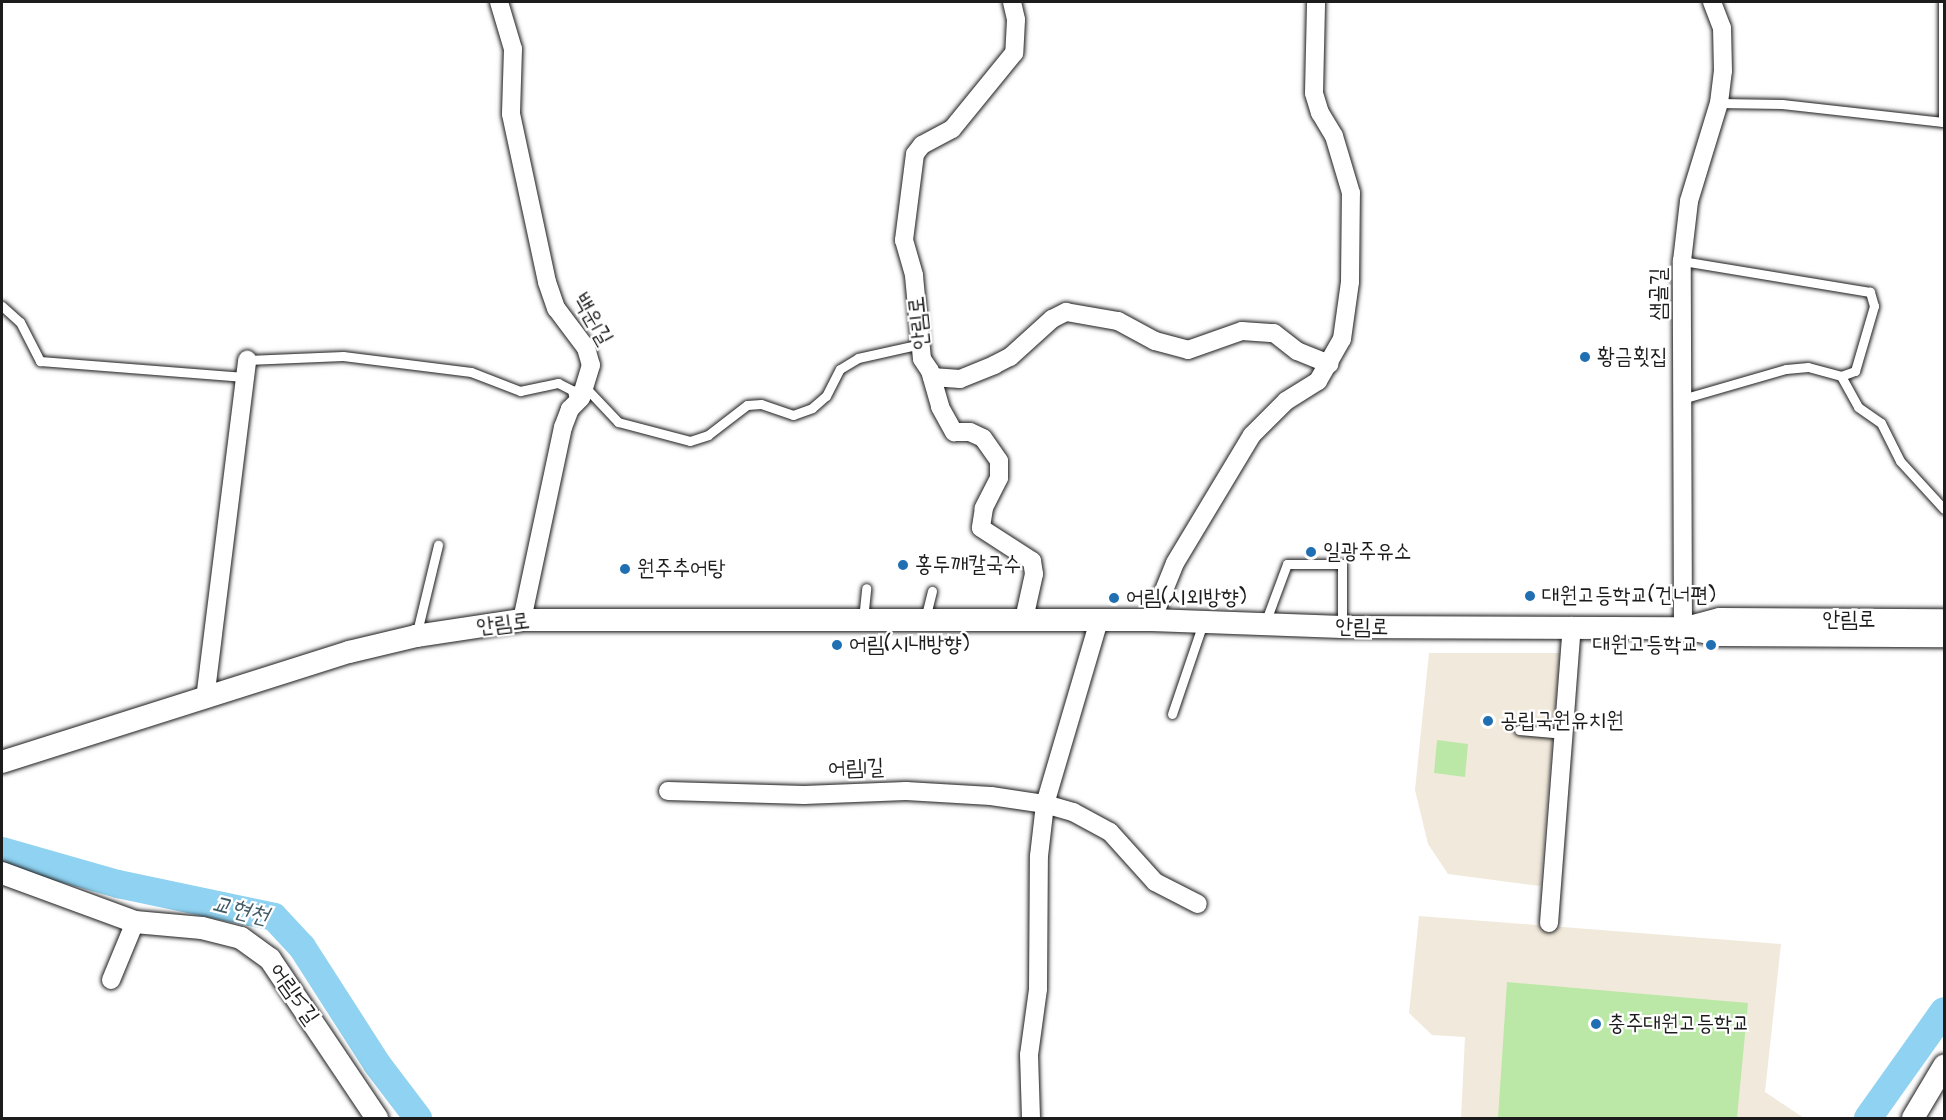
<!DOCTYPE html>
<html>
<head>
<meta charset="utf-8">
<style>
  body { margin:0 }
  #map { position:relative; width:1946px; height:1120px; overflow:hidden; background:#fff; font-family:"Architects Daughter","Poor Story",sans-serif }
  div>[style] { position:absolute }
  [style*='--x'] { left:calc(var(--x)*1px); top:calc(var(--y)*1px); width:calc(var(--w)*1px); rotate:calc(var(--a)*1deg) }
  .built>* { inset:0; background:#f1e9db }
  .green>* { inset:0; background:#bbe8a6 }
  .river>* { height:28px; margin:-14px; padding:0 14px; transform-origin:14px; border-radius:14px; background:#8fd2f1 }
  .roads { filter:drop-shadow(0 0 2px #1c1c1c) drop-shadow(0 0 2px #1c1c1c) }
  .service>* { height:9px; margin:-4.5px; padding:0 4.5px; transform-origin:4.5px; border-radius:4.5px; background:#fff }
  .minor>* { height:18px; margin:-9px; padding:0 9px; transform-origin:9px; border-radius:9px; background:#fff }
  .tertiary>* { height:22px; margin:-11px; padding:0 11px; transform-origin:11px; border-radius:11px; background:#fff }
  .dots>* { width:16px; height:16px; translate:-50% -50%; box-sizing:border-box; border:3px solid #fff; border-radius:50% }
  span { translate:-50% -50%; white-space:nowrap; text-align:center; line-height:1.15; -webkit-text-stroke:4.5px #fff; paint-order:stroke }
  .street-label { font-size:22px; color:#1c1c1c }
  .poi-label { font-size:22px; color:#1c1c1c }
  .left { translate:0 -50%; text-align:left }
  .right { translate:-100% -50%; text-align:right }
  .water-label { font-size:24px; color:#445c67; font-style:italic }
  .frame { position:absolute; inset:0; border:3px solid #1c1c1c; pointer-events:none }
</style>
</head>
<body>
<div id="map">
  <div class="built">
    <div style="clip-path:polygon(1429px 653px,1560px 653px,1540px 886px,1448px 874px,1428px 844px,1415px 790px)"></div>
    <div style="clip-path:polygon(1419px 916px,1781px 944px,1765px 1092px,1804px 1118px,1461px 1118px,1465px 1037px,1432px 1035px,1409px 1013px)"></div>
  </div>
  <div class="green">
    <div style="clip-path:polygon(1437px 740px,1468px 744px,1465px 777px,1434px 773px)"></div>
    <div style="clip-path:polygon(1507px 982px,1748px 1003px,1737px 1118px,1498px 1118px)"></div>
  </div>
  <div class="river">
    <div style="--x:2;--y:851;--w:121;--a:15.9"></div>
    <div style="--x:118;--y:884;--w:159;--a:11.9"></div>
    <div style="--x:274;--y:917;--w:41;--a:47"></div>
    <div style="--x:302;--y:947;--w:139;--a:57.3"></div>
    <div style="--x:377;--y:1064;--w:68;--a:52.8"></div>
    <div style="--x:1868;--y:1118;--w:131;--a:-54.6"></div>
  </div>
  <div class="roads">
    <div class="service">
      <div style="--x:1719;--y:103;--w:63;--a:0.9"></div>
      <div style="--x:1782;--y:104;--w:162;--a:6.4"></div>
      <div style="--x:1943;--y:122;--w:120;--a:-90"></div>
      <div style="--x:2;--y:306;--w:24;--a:42"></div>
      <div style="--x:20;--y:322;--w:44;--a:62.9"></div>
      <div style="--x:40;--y:361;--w:205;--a:4.5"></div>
      <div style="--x:247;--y:360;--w:96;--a:-2.4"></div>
      <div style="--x:343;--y:356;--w:129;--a:7.1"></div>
      <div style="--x:471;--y:372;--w:53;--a:21.2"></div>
      <div style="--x:520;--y:391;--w:39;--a:-12"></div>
      <div style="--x:558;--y:383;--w:16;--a:27"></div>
      <div style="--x:572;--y:390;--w:14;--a:78"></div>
      <div style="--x:1841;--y:376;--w:35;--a:61"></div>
      <div style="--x:1858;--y:407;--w:28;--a:35"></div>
      <div style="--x:1881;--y:423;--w:42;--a:63.4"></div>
      <div style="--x:1900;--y:461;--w:65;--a:47.5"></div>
      <div style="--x:586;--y:388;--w:47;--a:46.7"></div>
      <div style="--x:618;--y:422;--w:74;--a:14.8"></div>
      <div style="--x:690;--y:441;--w:19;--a:-18"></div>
      <div style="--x:708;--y:435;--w:49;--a:-37.6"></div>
      <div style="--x:747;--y:405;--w:14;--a:-4"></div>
      <div style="--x:761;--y:404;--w:34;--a:19"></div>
      <div style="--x:793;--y:415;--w:20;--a:-20"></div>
      <div style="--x:812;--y:408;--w:18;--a:-41"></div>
      <div style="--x:826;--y:396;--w:30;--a:-63"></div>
      <div style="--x:840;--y:369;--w:21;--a:-31"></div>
      <div style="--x:858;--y:358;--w:65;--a:-12.5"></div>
      <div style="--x:1682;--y:399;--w:108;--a:-16.1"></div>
      <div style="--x:1786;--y:369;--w:22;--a:-5"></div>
      <div style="--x:1808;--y:367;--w:34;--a:15"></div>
      <div style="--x:1841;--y:376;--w:15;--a:-20"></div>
      <div style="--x:1855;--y:371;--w:68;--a:-73.7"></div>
      <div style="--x:1874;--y:306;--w:15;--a:-106"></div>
      <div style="--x:1870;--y:292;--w:191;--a:-170.6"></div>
      <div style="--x:863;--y:619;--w:31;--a:-84"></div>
      <div style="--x:925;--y:619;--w:29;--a:-76"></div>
      <div style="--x:1265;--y:623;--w:63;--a:-69.6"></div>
      <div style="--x:1287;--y:564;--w:55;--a:0"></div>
      <div style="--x:1342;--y:564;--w:63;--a:90"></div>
      <div style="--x:416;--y:636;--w:94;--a:-76.4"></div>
      <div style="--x:1172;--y:714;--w:96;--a:-71.2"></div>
      <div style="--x:1519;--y:730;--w:46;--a:5"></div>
    </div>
    <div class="minor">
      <div style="--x:499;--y:2;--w:49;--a:73.4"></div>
      <div style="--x:513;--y:49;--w:65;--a:91.8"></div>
      <div style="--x:511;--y:114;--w:172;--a:77.9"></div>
      <div style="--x:547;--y:282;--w:28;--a:71"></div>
      <div style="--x:556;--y:308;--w:50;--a:53.1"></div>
      <div style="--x:586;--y:348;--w:18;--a:74"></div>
      <div style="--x:591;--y:365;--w:34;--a:107"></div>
      <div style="--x:581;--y:398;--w:16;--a:135"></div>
      <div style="--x:570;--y:409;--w:19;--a:111"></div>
      <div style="--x:563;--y:427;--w:197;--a:102"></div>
      <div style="--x:1012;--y:2;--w:18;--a:77"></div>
      <div style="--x:1016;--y:20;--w:33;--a:93"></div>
      <div style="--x:1014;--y:53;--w:98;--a:129.2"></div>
      <div style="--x:952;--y:129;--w:34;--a:152"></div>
      <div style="--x:922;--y:145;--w:11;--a:128"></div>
      <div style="--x:915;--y:154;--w:87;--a:97.3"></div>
      <div style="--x:904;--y:240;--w:37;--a:74"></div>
      <div style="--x:914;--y:276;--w:83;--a:84.5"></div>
      <div style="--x:922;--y:359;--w:14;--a:56"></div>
      <div style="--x:930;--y:371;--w:37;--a:74"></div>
      <div style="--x:940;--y:407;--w:29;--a:61"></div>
      <div style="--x:954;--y:432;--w:16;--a:0"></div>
      <div style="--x:970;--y:432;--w:14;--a:25"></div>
      <div style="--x:983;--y:438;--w:28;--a:55"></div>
      <div style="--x:999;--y:461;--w:17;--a:90"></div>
      <div style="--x:999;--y:478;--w:34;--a:117"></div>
      <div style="--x:984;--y:508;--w:20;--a:99"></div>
      <div style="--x:981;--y:528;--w:61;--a:32.9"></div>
      <div style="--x:1032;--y:561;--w:13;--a:81"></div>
      <div style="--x:1034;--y:574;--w:46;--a:102.5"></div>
      <div style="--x:932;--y:377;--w:28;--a:4"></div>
      <div style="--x:960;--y:379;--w:37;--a:-22"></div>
      <div style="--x:994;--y:365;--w:18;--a:-27"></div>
      <div style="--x:1010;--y:357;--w:57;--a:-42.1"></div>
      <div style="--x:1052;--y:319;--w:16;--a:-27"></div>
      <div style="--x:1066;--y:312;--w:53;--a:9.8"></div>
      <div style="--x:1118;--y:321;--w:42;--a:28.4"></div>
      <div style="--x:1155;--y:341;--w:34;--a:15"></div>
      <div style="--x:1188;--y:350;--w:57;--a:-19.4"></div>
      <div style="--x:1242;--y:331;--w:32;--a:4"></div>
      <div style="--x:1274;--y:333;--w:29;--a:38"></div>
      <div style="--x:1297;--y:351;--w:35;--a:22"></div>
      <div style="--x:1152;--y:620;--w:61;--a:-68"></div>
      <div style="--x:1175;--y:563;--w:149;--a:-59"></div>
      <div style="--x:1252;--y:435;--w:48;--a:-45"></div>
      <div style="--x:1286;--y:401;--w:38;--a:-32"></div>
      <div style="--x:1318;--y:381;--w:48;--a:-60.3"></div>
      <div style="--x:1342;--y:339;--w:58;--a:-82"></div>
      <div style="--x:1350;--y:282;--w:89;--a:-89.4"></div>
      <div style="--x:1351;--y:193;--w:59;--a:-106.6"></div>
      <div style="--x:1334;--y:136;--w:27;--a:-121"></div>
      <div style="--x:1320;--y:113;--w:21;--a:-107"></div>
      <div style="--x:1314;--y:93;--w:91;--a:-88.7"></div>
      <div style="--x:1683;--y:628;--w:367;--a:-90.2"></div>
      <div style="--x:1682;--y:261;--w:60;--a:-83.3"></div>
      <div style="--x:1689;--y:201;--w:102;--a:-73"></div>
      <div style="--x:1719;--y:103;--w:32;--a:-83"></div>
      <div style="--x:1723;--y:71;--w:43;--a:-91.3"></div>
      <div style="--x:1722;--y:28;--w:28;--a:-111"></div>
      <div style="--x:205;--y:699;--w:342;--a:-82.9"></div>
      <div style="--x:668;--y:791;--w:136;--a:1.7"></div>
      <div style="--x:804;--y:795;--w:102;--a:-2.2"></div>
      <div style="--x:906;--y:791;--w:85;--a:3.4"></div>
      <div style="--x:991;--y:796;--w:55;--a:8.4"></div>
      <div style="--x:1045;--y:804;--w:29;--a:16"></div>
      <div style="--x:1073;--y:812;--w:42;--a:28.4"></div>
      <div style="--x:1110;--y:832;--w:67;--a:48"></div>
      <div style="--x:1155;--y:882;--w:48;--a:27.1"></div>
      <div style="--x:1549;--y:923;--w:298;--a:-85.6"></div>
      <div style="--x:111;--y:980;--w:63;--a:-67.5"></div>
      <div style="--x:1031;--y:1118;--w:63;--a:-91.8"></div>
      <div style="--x:1029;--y:1055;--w:67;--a:-82.2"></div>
      <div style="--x:1038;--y:989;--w:133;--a:-89.6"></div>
      <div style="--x:1039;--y:856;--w:52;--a:-83.4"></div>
      <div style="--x:1045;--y:804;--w:192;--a:-73.6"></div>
    </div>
    <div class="tertiary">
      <div style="--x:1690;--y:627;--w:31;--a:-15"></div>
      <div style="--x:1720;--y:619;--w:224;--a:0.3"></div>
      <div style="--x:2;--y:762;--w:364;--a:-17.6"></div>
      <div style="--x:349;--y:652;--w:69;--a:-13.4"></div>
      <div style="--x:416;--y:636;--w:107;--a:-8.6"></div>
      <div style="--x:522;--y:620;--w:630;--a:0"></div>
      <div style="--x:1152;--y:620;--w:190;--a:2.1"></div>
      <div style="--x:1342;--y:627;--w:341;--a:0.2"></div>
      <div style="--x:1683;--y:628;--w:37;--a:11"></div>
      <div style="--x:1719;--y:635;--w:225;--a:0.3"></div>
      <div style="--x:2;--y:873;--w:142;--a:20.2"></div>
      <div style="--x:135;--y:922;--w:67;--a:5.1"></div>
      <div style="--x:202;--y:928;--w:40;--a:14.4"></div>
      <div style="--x:241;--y:938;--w:36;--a:36"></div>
      <div style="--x:270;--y:959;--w:192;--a:56.1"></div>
      <div style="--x:1913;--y:1118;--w:61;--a:-59.2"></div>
    </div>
  </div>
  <div class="dots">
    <div style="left:1585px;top:357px;background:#1f6fb2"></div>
    <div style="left:1311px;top:552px;background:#1f6fb2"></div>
    <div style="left:903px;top:565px;background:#1f6fb2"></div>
    <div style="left:625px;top:569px;background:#1f6fb2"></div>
    <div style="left:1530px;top:596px;background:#1f6fb2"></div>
    <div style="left:1114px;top:598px;background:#1f6fb2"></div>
    <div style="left:837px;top:645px;background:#1f6fb2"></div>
    <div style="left:1711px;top:645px;background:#1f6fb2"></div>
    <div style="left:1488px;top:721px;background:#1f6fb2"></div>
    <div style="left:1596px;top:1024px;background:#1f6fb2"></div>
  </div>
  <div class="street-label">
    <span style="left:1659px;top:294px;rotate:-90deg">샘골길</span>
    <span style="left:593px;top:319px;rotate:60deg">백운1길</span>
    <span style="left:919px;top:323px;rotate:-96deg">안림로</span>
    <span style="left:1849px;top:620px">안림로</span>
    <span style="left:503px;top:624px;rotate:-7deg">안림로</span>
    <span style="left:1362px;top:627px;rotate:1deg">안림로</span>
    <span style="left:856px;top:768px;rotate:-2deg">어림1길</span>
    <span style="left:294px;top:994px;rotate:55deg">어림5길</span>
  </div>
  <div class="poi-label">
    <span class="left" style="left:1597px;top:357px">황금횟집</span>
    <span class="left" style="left:1323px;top:552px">일광주유소</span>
    <span class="left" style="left:915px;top:565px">홍두깨칼국수</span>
    <span class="left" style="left:637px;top:569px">원주추어탕</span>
    <span class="left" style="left:1542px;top:596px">대원고등학교(건너편)</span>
    <span class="left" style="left:1126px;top:598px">어림(시외방향)</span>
    <span class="left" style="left:849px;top:645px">어림(시내방향)</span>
    <span class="right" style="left:1699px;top:645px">대원고등학교</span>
    <span class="left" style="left:1500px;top:721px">공립국원유치원</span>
    <span class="left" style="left:1608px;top:1024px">충주대원고등학교</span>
  </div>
  <div class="water-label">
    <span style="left:240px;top:911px;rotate:14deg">교현천</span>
  </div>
  <div class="frame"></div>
</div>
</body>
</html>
